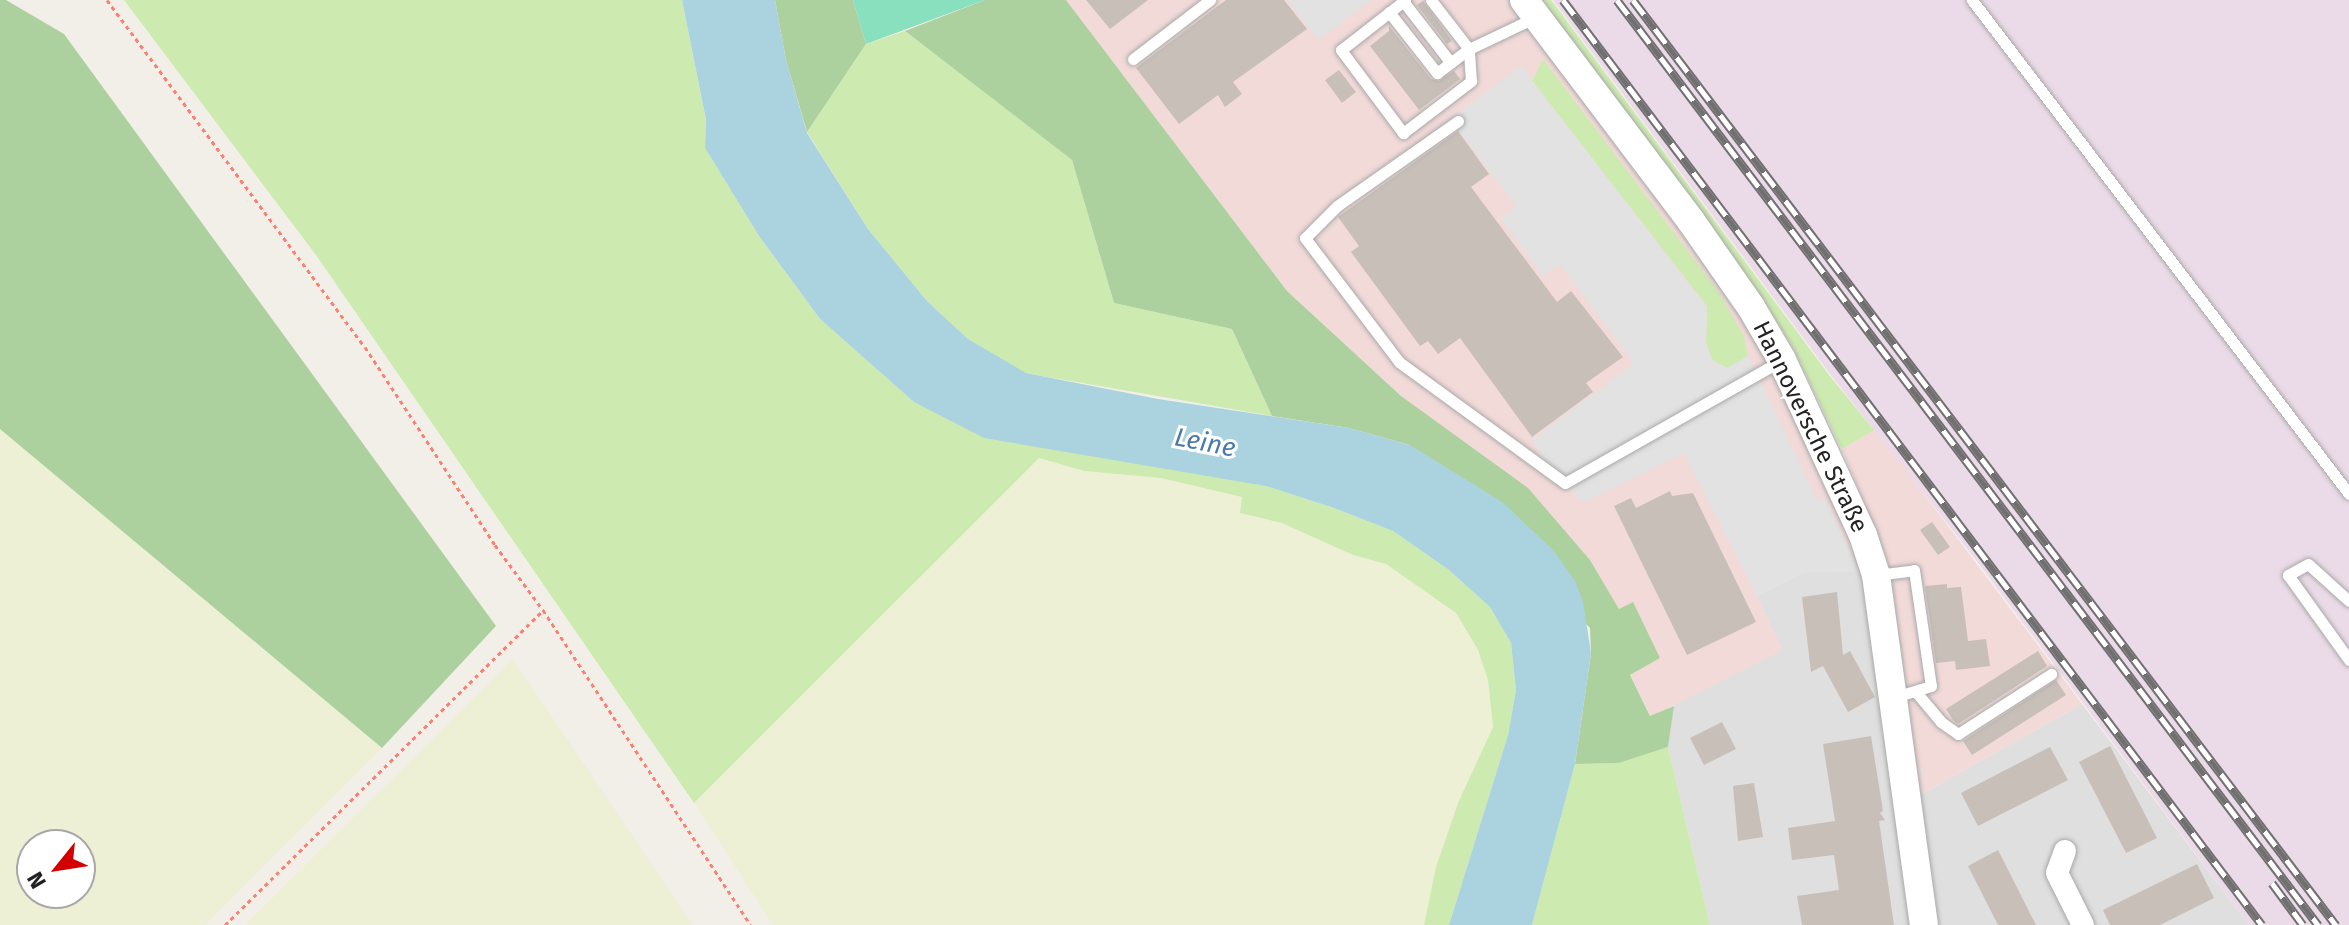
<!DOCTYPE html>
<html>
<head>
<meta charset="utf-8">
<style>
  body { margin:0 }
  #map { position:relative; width:2349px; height:925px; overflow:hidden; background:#f2efe9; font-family:"Fira Sans",sans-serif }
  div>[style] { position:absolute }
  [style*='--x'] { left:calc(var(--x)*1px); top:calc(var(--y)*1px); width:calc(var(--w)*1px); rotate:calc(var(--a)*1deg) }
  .residential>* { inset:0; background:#e0dfdf }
  .commercial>* { inset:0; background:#f2dad9 }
  .industrial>* { inset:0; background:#ebdbe8 }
  .farmland>* { inset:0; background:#eef0d5 }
  .grass>* { inset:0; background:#cdebb0 }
  .forest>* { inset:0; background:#add19e }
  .pitch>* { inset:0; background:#88e0be }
  .parking>* { inset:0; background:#e2e2e2 }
  .water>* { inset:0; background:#aad3df }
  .building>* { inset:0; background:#c7bfb8 }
  .path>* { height:3px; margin-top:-1.5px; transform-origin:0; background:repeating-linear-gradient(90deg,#fa8072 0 4px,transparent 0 8px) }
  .roads { filter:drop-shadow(0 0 2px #a9a9a9) drop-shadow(0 0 2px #a9a9a9) }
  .service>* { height:11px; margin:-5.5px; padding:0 5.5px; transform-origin:5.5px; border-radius:5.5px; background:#fff }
  .minor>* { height:22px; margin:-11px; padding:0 11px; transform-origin:11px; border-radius:11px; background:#fff }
  .tertiary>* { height:28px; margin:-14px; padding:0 14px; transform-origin:14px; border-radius:14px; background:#fff }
  .rail>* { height:9px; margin-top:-4.5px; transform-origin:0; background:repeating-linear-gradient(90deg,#fff 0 18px,#707070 0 36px); box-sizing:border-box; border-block:2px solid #707070 }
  span { translate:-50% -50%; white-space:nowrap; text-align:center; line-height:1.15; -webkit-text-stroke:6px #fff; paint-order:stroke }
  .street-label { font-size:24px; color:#222 }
  .water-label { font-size:26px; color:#4a7aab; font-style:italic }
  .north { position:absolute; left:16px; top:829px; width:80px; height:80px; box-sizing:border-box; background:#fff; border:2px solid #a7a7a7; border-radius:50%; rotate:240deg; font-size:22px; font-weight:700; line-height:32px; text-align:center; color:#222 }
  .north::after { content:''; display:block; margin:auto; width:28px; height:36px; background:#d40000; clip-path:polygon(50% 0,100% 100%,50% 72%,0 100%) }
</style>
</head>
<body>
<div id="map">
  <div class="residential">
    <div style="clip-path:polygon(1822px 570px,1881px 571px,1922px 794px,2082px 704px,2249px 925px,1710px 925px,1668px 747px,1674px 703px,1757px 596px,1803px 573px)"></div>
  </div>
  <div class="commercial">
    <div style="clip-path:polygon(1066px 0,1520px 0,1749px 309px,1880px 570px,1866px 507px,1842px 449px,1875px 429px,2082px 704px,1922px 794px,1881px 572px,1822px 570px,1803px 573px,1757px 596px,1783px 650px,1651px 717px,1630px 675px,1660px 658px,1632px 603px,1619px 609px,1590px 560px,1401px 396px,1287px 291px)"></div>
  </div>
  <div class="industrial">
    <div style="clip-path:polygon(1553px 0,2349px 0,2349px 925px,2249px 925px,1976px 560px,1830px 374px)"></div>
  </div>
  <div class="farmland">
    <div style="clip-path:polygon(evenodd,0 429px,382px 748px,205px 925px,0 925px,0 429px,32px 845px,80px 845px,80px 893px,32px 893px,32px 845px)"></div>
    <div style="clip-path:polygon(1038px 458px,1084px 471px,1161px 478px,1243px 497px,1241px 513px,1282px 523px,1353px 555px,1386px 564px,1456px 613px,1478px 650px,1488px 680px,1493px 727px,1459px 801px,1436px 867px,1424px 925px,773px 925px,694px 803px)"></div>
    <div style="clip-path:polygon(513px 659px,693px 925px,245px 925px)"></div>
  </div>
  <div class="grass">
    <div style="clip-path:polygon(124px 0,682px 0,706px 121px,705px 148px,759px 236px,820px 319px,914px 402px,1266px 486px,1334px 508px,1393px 531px,1449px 570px,1490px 607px,1511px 643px,1516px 690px,1508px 735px,1449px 925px,1424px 925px,1436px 867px,1458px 803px,1493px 727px,1488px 680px,1478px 650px,1456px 613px,1386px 564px,1353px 555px,1282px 523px,1240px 513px,1242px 497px,1161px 478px,1084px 471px,1039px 458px,694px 803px,316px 255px)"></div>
    <div style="clip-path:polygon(1539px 0,1551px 0,1558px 9px,1829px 375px,1874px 430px,1842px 449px,1792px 346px,1762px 299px)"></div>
    <div style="clip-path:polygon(905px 31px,1072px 160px,1114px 303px,1232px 329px,1272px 416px,1025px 373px,968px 339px,927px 301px,868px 229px,807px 132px,866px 44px)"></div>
    <div style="clip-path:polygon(1543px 59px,1718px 291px,1744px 336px,1748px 356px,1736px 366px,1727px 368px,1712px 360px,1706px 343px,1707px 306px,1532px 81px)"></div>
    <div style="clip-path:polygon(1668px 747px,1710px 925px,1532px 925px,1575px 764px,1619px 763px)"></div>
  </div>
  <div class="forest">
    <div style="clip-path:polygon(0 0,6px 0,64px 34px,496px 626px,382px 748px,0 429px)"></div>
    <div style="clip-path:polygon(775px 0,853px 0,866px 44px,807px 132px,786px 60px)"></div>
    <div style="clip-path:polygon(985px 0,1066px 0,1287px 291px,1401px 396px,1528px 488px,1590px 560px,1619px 609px,1633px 602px,1660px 658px,1630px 675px,1650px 716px,1674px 706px,1668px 747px,1619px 763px,1575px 764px,1591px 653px,1590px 628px,1410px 445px,1349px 428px,1272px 416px,1232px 329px,1114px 303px,1072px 160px,905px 31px)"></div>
  </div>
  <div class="pitch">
    <div style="clip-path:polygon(853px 0,985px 0,866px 44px)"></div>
  </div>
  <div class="parking">
    <div style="clip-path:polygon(1288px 0,1372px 0,1318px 40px)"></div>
    <div style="clip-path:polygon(1521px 66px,1707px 307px,1706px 343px,1712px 360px,1727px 368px,1748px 356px,1817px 500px,1825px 497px,1859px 572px,1803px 573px,1757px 596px,1684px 453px,1585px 502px,1560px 483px,1532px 440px,1634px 363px,1559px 264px,1543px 276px,1501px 219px,1516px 206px,1450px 119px)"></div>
  </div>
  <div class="water">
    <div style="clip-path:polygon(682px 0,775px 0,786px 60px,807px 133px,868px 229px,927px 301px,968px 339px,1026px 373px,1158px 399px,1349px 428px,1410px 445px,1502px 502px,1554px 551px,1575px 581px,1583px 602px,1591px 653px,1575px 764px,1532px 925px,1449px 925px,1508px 735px,1516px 690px,1511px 643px,1490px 607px,1449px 570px,1393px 531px,1334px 508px,1266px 486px,984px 438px,914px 402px,820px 319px,759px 236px,705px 148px,706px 120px)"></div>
  </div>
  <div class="building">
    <div style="clip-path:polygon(1086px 0,1148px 0,1110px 29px)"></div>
    <div style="clip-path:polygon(1226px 0,1284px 0,1307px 29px,1233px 82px,1242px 94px,1225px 107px,1218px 95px,1179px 124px,1136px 68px)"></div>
    <div style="clip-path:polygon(1423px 1px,1452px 41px,1447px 44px,1417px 5px)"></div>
    <div style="clip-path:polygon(1389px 26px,1431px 79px,1439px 81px,1454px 71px,1460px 79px,1419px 110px,1370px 46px,1389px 31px)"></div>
    <div style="clip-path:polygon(1339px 70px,1356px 92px,1342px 103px,1325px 80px)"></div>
    <div style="clip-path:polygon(1458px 131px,1489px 174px,1471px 187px,1557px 302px,1571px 291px,1623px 357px,1586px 383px,1593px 392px,1532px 437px,1460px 338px,1438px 354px,1428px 341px,1420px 346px,1351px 252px,1359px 246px,1338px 217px)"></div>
    <div style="clip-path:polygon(1670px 491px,1672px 496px,1693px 493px,1756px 622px,1687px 655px,1614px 506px,1631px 498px,1636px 508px)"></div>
    <div style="clip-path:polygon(1932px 522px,1950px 547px,1938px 555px,1920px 530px)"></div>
    <div style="clip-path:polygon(1947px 584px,1947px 588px,1961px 587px,1968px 641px,1986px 639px,1990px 666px,1956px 670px,1955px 661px,1936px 663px,1925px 586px)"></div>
    <div style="clip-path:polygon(1837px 592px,1843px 655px,1850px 651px,1875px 697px,1848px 712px,1823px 666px,1811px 672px,1802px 597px)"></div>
    <div style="clip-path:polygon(2038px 651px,2047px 666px,1958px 724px,1953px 720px,1946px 709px)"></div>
    <div style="clip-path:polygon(2056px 680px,2066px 695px,1972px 755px,1963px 741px)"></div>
    <div style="clip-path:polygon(1722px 722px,1736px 749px,1704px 765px,1690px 738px)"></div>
    <div style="clip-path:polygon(1871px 736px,1883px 811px,1880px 813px,1885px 820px,1879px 821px,1894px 925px,1802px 925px,1797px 896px,1839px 890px,1834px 855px,1792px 860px,1788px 828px,1835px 821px,1823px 744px)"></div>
    <div style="clip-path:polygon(2110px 746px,2157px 838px,2126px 853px,2079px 762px)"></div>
    <div style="clip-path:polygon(2050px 747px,2068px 780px,1978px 826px,1961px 793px)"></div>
    <div style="clip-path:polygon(1754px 783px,1763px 837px,1738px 841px,1733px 786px)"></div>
    <div style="clip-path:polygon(1998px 850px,2036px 925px,1998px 925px,1968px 866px)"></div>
    <div style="clip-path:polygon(2197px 864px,2214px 898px,2160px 925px,2110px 925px,2103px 910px)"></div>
  </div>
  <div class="path">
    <div style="--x:107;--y:0;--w:432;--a:53.4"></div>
    <div style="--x:365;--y:347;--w:237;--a:56.7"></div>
    <div style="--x:495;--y:545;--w:81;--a:53.6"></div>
    <div style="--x:225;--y:925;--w:448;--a:-44.7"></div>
    <div style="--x:543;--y:610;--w:377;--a:56.6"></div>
  </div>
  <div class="roads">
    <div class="service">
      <div style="--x:1405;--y:0;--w:81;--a:142"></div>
      <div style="--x:1341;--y:50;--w:104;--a:53.2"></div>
      <div style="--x:1403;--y:133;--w:86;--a:-37.4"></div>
      <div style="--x:1471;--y:81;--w:32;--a:-94"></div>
      <div style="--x:1469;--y:49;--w:62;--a:-127.8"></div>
      <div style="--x:1972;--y:0;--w:621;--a:52.65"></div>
      <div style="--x:1403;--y:1;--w:78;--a:52.3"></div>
      <div style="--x:1389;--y:12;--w:78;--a:51.8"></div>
      <div style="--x:1437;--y:73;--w:40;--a:-37"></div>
      <div style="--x:1469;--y:49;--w:74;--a:-25.5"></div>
      <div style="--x:1133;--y:59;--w:97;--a:-37.5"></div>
      <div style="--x:1458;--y:121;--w:148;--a:144.9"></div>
      <div style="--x:1337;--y:206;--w:45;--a:135"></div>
      <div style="--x:1305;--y:238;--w:156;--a:52.8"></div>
      <div style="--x:1399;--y:362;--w:205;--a:36.1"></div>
      <div style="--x:1565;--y:483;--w:249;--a:-29.5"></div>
      <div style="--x:1876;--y:575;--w:38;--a:-7"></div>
      <div style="--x:1914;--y:570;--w:117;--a:81.7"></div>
      <div style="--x:1931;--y:686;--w:38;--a:163"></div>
      <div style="--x:2349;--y:601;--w:55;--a:-137.9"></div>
      <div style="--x:2308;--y:564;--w:23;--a:151"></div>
      <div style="--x:2288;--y:575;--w:105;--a:54.3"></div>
      <div style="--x:1916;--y:692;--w:39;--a:50"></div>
      <div style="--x:1941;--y:722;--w:21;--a:35"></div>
      <div style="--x:1958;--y:734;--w:111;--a:-32.8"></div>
    </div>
    <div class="minor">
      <div style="--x:2065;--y:851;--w:23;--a:110"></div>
      <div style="--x:2057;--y:873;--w:58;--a:63.4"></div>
    </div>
    <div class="tertiary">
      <div style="--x:1524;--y:0;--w:277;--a:52.9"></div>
      <div style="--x:1691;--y:221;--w:105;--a:55.1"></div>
      <div style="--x:1751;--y:307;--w:61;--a:59.7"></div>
      <div style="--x:1782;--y:360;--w:193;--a:65.2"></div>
      <div style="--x:1863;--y:535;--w:42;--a:72"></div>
      <div style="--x:1876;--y:575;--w:353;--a:82.2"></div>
    </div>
  </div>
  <div class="rail">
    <div style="--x:1563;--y:0;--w:1159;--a:52.92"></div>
    <div style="--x:1617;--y:0;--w:1161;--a:52.84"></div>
    <div style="--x:1633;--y:0;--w:1162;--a:52.77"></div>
    <div style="--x:2272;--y:883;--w:52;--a:53.6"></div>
  </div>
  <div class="street-label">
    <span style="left:1810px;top:427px;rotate:64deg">Hannoversche Straße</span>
  </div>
  <div class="water-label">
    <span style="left:1205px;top:443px;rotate:11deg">Leine</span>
  </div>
  <div class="north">N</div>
</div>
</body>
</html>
